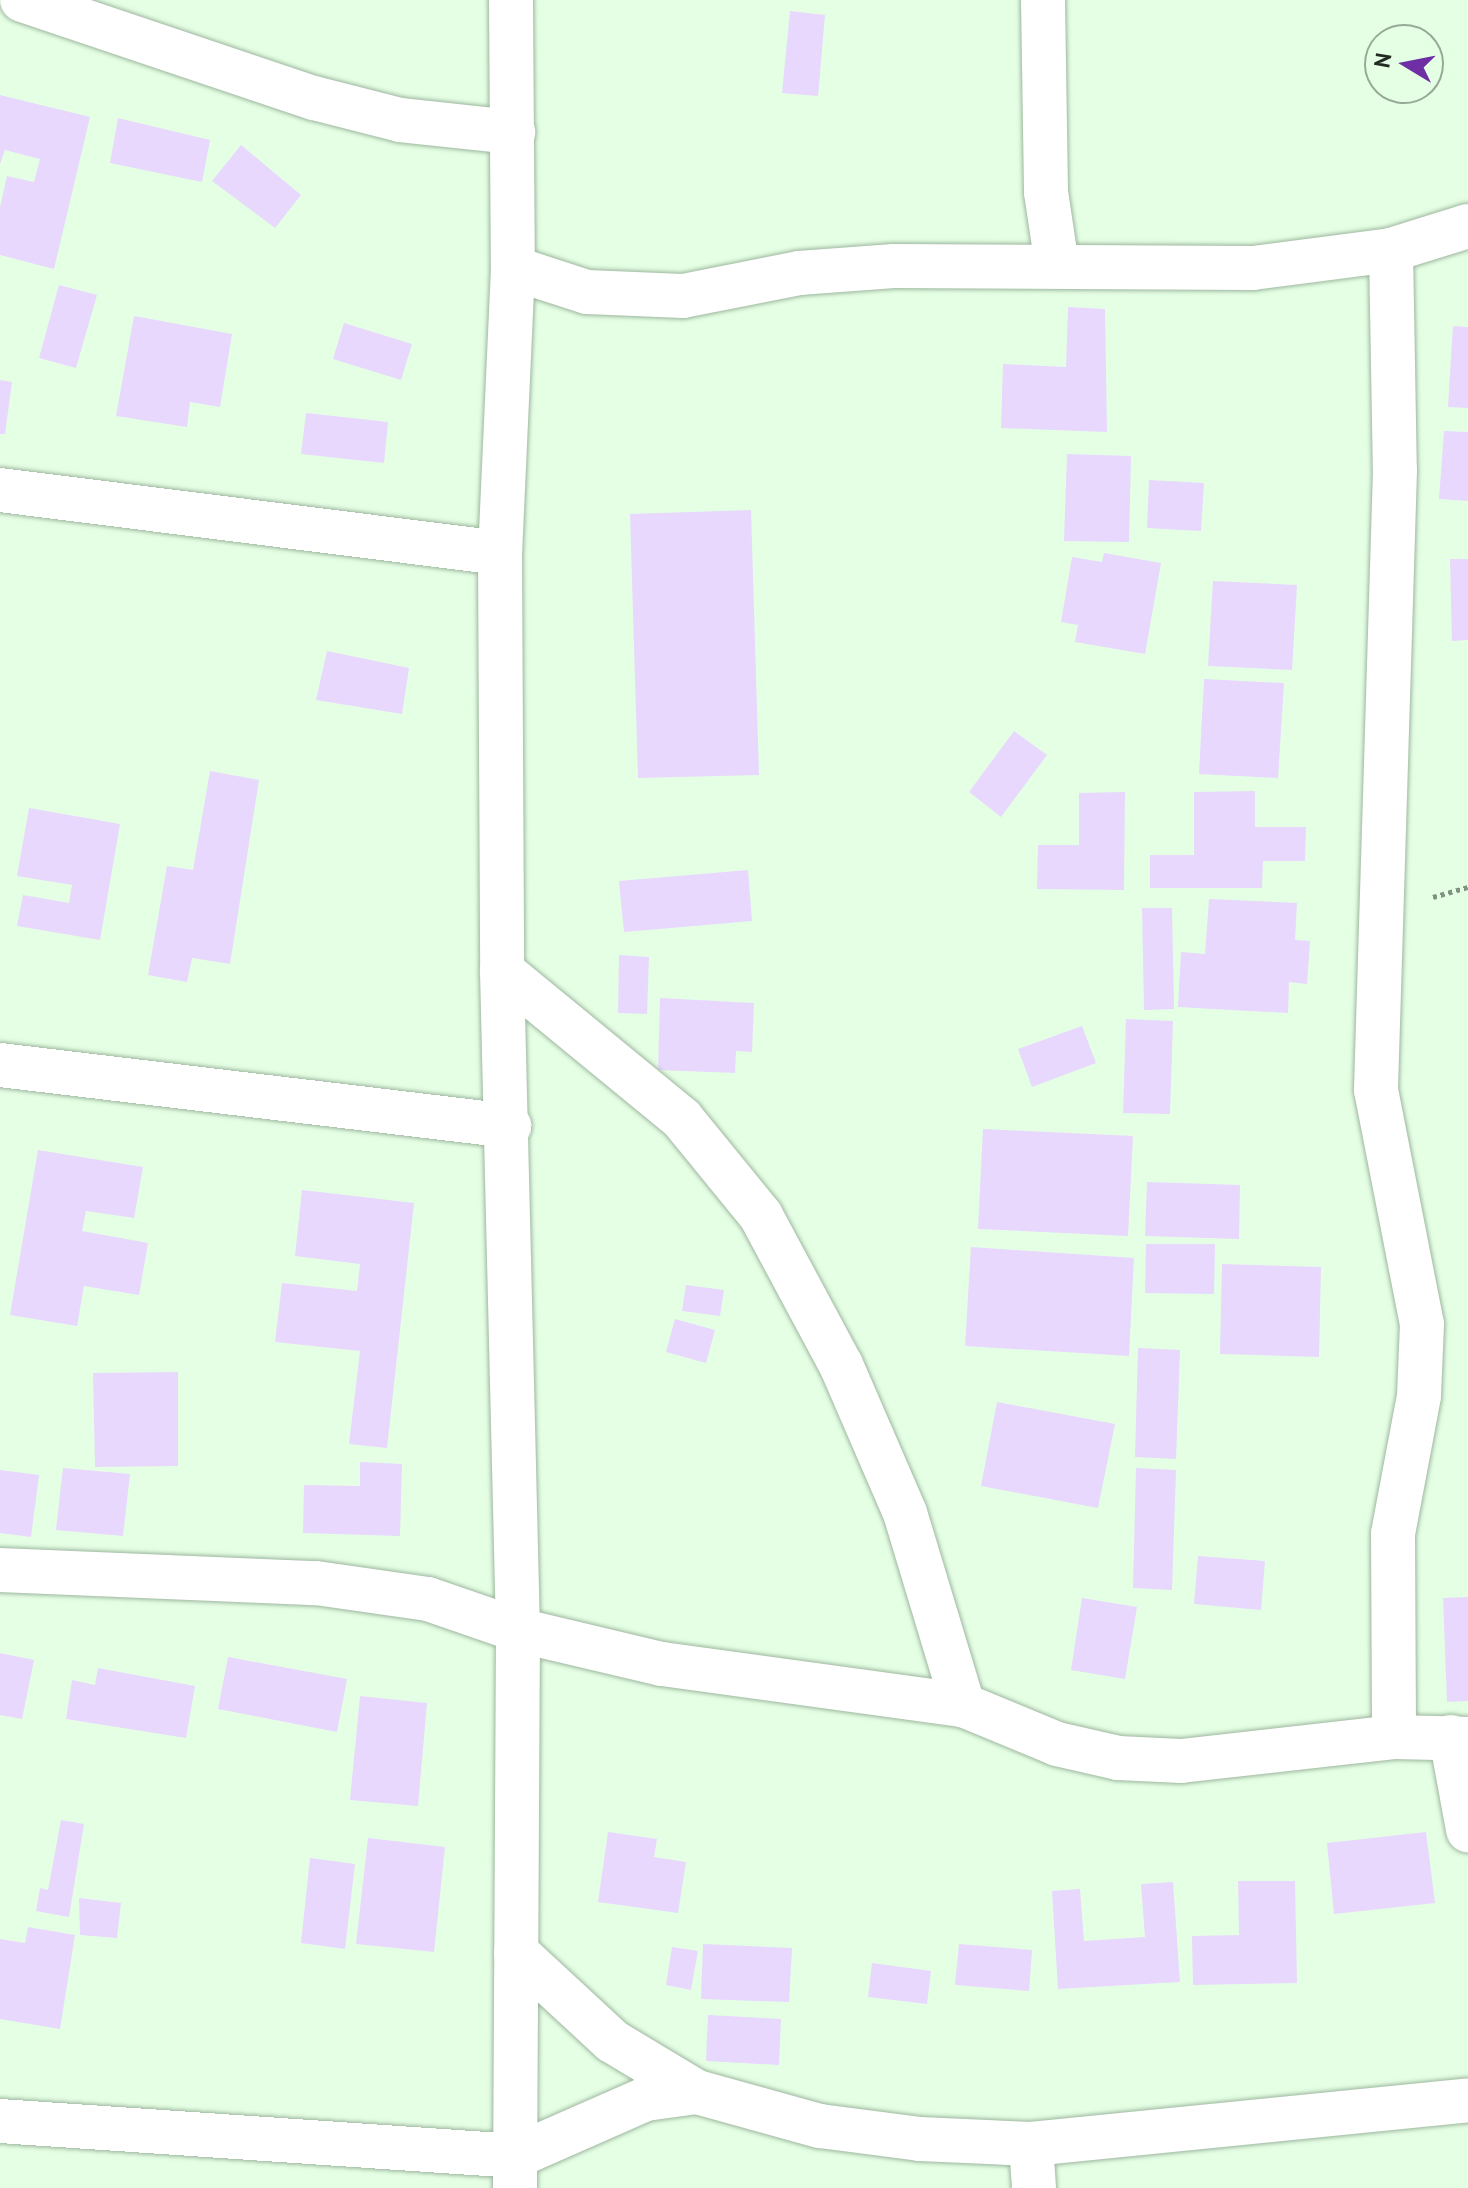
<!DOCTYPE html>
<html>
<head>
<meta charset="utf-8">
<style>
  body { margin:0 }
  #map { position:relative; width:1468px; height:2188px; overflow:hidden; background:#e5ffe5; font-family:"PT Sans",sans-serif }
  div>[style] { position:absolute }
  [style*='--x'] { left:calc(var(--x)*1px); top:calc(var(--y)*1px); width:calc(var(--w)*1px); rotate:calc(var(--a)*1deg) }
  .building>* { inset:0; background:#e8d8fd }
  .path>* { height:5px; margin-top:-2.5px; transform-origin:0; background:repeating-linear-gradient(90deg,#809280 0 4px,transparent 0 8px) }
  .roads { filter:drop-shadow(0 0 2px #9eb79f) drop-shadow(0 0 2px #9eb79f) }
  .minor>* { height:44px; margin:-22px; padding:0 22px; transform-origin:22px; border-radius:22px; background:#fff }
  span { translate:-50% -50%; white-space:nowrap; text-align:center; line-height:1.15; -webkit-text-stroke:8px #e5ffe5; paint-order:stroke }
  .north { position:absolute; left:1364px; top:24px; width:80px; height:80px; box-sizing:border-box; background:#e5ffe5; border:2px solid #97aa97; border-radius:50%; rotate:280deg; font-size:22px; font-weight:700; line-height:32px; text-align:center; color:#222b22 }
  .north::after { content:''; display:block; margin:auto; width:28px; height:36px; background:#6e2fa5; clip-path:polygon(50% 0,100% 100%,50% 72%,0 100%) }
</style>
</head>
<body>
<div id="map">
  <div class="building">
    <div style="clip-path:polygon(790px 11px,825px 15px,818px 96px,782px 93px)"></div>
    <div style="clip-path:polygon(0 95px,90px 117px,54px 269px,0 255px,0 207px,7px 176px,34px 182px,40px 159px,5px 150px,0 164px)"></div>
    <div style="clip-path:polygon(118px 118px,210px 140px,202px 182px,110px 163px)"></div>
    <div style="clip-path:polygon(241px 145px,301px 195px,275px 228px,212px 181px)"></div>
    <div style="clip-path:polygon(59px 285px,97px 295px,76px 368px,39px 358px)"></div>
    <div style="clip-path:polygon(1068px 307px,1105px 309px,1107px 432px,1001px 428px,1003px 364px,1066px 367px)"></div>
    <div style="clip-path:polygon(134px 316px,232px 334px,220px 407px,190px 402px,187px 427px,116px 416px)"></div>
    <div style="clip-path:polygon(344px 323px,412px 344px,401px 380px,333px 359px)"></div>
    <div style="clip-path:polygon(1453px 326px,1468px 327px,1468px 408px,1448px 407px)"></div>
    <div style="clip-path:polygon(0 380px,12px 382px,5px 434px,0 434px)"></div>
    <div style="clip-path:polygon(306px 413px,388px 422px,384px 463px,301px 454px)"></div>
    <div style="clip-path:polygon(1444px 431px,1468px 432px,1468px 501px,1439px 499px)"></div>
    <div style="clip-path:polygon(1067px 454px,1131px 456px,1129px 542px,1064px 541px)"></div>
    <div style="clip-path:polygon(1149px 480px,1204px 483px,1201px 531px,1147px 528px)"></div>
    <div style="clip-path:polygon(751px 510px,759px 775px,638px 778px,630px 514px)"></div>
    <div style="clip-path:polygon(1104px 553px,1161px 563px,1145px 654px,1075px 642px,1078px 625px,1061px 622px,1072px 557px,1102px 562px)"></div>
    <div style="clip-path:polygon(1450px 559px,1468px 559px,1468px 640px,1452px 641px)"></div>
    <div style="clip-path:polygon(1213px 581px,1297px 585px,1292px 670px,1208px 666px)"></div>
    <div style="clip-path:polygon(327px 651px,409px 668px,402px 714px,316px 700px)"></div>
    <div style="clip-path:polygon(1204px 679px,1284px 683px,1278px 778px,1199px 774px)"></div>
    <div style="clip-path:polygon(1014px 731px,1047px 755px,1001px 817px,969px 792px)"></div>
    <div style="clip-path:polygon(210px 771px,259px 780px,230px 964px,192px 958px,187px 982px,148px 975px,167px 866px,193px 870px)"></div>
    <div style="clip-path:polygon(1255px 791px,1255px 827px,1306px 827px,1305px 861px,1263px 861px,1262px 888px,1150px 888px,1150px 855px,1194px 855px,1194px 792px)"></div>
    <div style="clip-path:polygon(1125px 792px,1124px 890px,1037px 889px,1038px 845px,1079px 845px,1079px 793px)"></div>
    <div style="clip-path:polygon(29px 808px,120px 824px,100px 940px,17px 926px,23px 895px,69px 903px,72px 885px,17px 876px)"></div>
    <div style="clip-path:polygon(748px 870px,752px 921px,624px 932px,619px 881px)"></div>
    <div style="clip-path:polygon(1209px 899px,1297px 903px,1295px 940px,1310px 941px,1307px 984px,1289px 982px,1288px 1013px,1178px 1007px,1181px 952px,1205px 954px)"></div>
    <div style="clip-path:polygon(1142px 908px,1172px 908px,1174px 1009px,1144px 1010px)"></div>
    <div style="clip-path:polygon(619px 955px,649px 957px,647px 1014px,618px 1013px)"></div>
    <div style="clip-path:polygon(660px 998px,754px 1003px,752px 1052px,736px 1051px,735px 1073px,658px 1070px)"></div>
    <div style="clip-path:polygon(1126px 1019px,1173px 1021px,1170px 1114px,1123px 1113px)"></div>
    <div style="clip-path:polygon(1082px 1026px,1096px 1063px,1032px 1087px,1018px 1049px)"></div>
    <div style="clip-path:polygon(983px 1129px,1133px 1136px,1128px 1236px,978px 1229px)"></div>
    <div style="clip-path:polygon(38px 1150px,143px 1167px,134px 1218px,86px 1211px,82px 1231px,148px 1243px,139px 1295px,84px 1286px,77px 1326px,10px 1315px)"></div>
    <div style="clip-path:polygon(1147px 1182px,1240px 1185px,1239px 1239px,1145px 1236px)"></div>
    <div style="clip-path:polygon(302px 1190px,414px 1203px,387px 1448px,349px 1444px,360px 1351px,275px 1342px,282px 1283px,357px 1291px,360px 1264px,295px 1256px)"></div>
    <div style="clip-path:polygon(1146px 1244px,1215px 1244px,1214px 1294px,1145px 1293px)"></div>
    <div style="clip-path:polygon(971px 1247px,1134px 1258px,1129px 1356px,965px 1346px)"></div>
    <div style="clip-path:polygon(1222px 1264px,1321px 1267px,1319px 1357px,1220px 1354px)"></div>
    <div style="clip-path:polygon(686px 1285px,724px 1290px,720px 1316px,682px 1311px)"></div>
    <div style="clip-path:polygon(675px 1319px,715px 1330px,706px 1363px,666px 1352px)"></div>
    <div style="clip-path:polygon(1138px 1348px,1180px 1350px,1176px 1459px,1135px 1457px)"></div>
    <div style="clip-path:polygon(178px 1372px,178px 1466px,95px 1467px,93px 1373px)"></div>
    <div style="clip-path:polygon(997px 1402px,1115px 1424px,1098px 1508px,981px 1486px)"></div>
    <div style="clip-path:polygon(360px 1462px,402px 1464px,400px 1536px,303px 1533px,304px 1485px,360px 1486px)"></div>
    <div style="clip-path:polygon(63px 1468px,130px 1474px,123px 1536px,56px 1530px)"></div>
    <div style="clip-path:polygon(1136px 1468px,1176px 1470px,1172px 1590px,1133px 1588px)"></div>
    <div style="clip-path:polygon(0 1470px,39px 1475px,31px 1537px,0 1533px)"></div>
    <div style="clip-path:polygon(1198px 1556px,1265px 1561px,1261px 1610px,1194px 1604px)"></div>
    <div style="clip-path:polygon(1468px 1597px,1468px 1701px,1447px 1702px,1443px 1598px)"></div>
    <div style="clip-path:polygon(1082px 1598px,1137px 1607px,1125px 1679px,1071px 1670px)"></div>
    <div style="clip-path:polygon(0 1653px,34px 1660px,22px 1719px,0 1715px)"></div>
    <div style="clip-path:polygon(228px 1657px,347px 1679px,337px 1732px,218px 1709px)"></div>
    <div style="clip-path:polygon(98px 1668px,195px 1686px,186px 1738px,66px 1719px,72px 1680px,95px 1685px)"></div>
    <div style="clip-path:polygon(360px 1696px,427px 1703px,418px 1806px,350px 1800px)"></div>
    <div style="clip-path:polygon(61px 1820px,84px 1824px,69px 1917px,36px 1911px,40px 1888px,48px 1890px)"></div>
    <div style="clip-path:polygon(608px 1832px,657px 1839px,654px 1857px,686px 1862px,678px 1913px,598px 1902px)"></div>
    <div style="clip-path:polygon(1426px 1832px,1435px 1903px,1334px 1914px,1327px 1843px)"></div>
    <div style="clip-path:polygon(368px 1838px,445px 1847px,434px 1952px,356px 1944px)"></div>
    <div style="clip-path:polygon(310px 1858px,355px 1864px,345px 1949px,301px 1943px)"></div>
    <div style="clip-path:polygon(1238px 1881px,1295px 1881px,1297px 1983px,1193px 1985px,1192px 1936px,1239px 1935px)"></div>
    <div style="clip-path:polygon(1173px 1882px,1180px 1982px,1058px 1989px,1052px 1891px,1080px 1889px,1084px 1941px,1145px 1937px,1141px 1884px)"></div>
    <div style="clip-path:polygon(79px 1898px,121px 1903px,117px 1938px,80px 1935px)"></div>
    <div style="clip-path:polygon(28px 1927px,75px 1935px,60px 2029px,0 2019px,0 1939px,25px 1943px)"></div>
    <div style="clip-path:polygon(703px 1944px,792px 1948px,789px 2002px,701px 1999px)"></div>
    <div style="clip-path:polygon(959px 1944px,1032px 1950px,1029px 1991px,955px 1985px)"></div>
    <div style="clip-path:polygon(672px 1947px,698px 1951px,691px 1990px,666px 1985px)"></div>
    <div style="clip-path:polygon(872px 1963px,931px 1971px,927px 2004px,868px 1997px)"></div>
    <div style="clip-path:polygon(708px 2015px,781px 2019px,779px 2065px,706px 2061px)"></div>
  </div>
  <div class="path">
    <div style="--x:1433;--y:897;--w:36;--a:-16"></div>
  </div>
  <div class="roads">
    <div class="minor">
      <div style="--x:22;--y:0;--w:308;--a:18.6"></div>
      <div style="--x:314;--y:98;--w:89;--a:14.3"></div>
      <div style="--x:400;--y:120;--w:114;--a:6.1"></div>
      <div style="--x:511;--y:0;--w:268;--a:89.6"></div>
      <div style="--x:513;--y:268;--w:285;--a:92.6"></div>
      <div style="--x:500;--y:553;--w:418;--a:89.7"></div>
      <div style="--x:502;--y:971;--w:659;--a:88.61"></div>
      <div style="--x:518;--y:1630;--w:558;--a:90.31"></div>
      <div style="--x:1043;--y:0;--w:192;--a:89.1"></div>
      <div style="--x:1046;--y:192;--w:75;--a:81.5"></div>
      <div style="--x:1391;--y:250;--w:220;--a:89"></div>
      <div style="--x:1395;--y:470;--w:620;--a:91.76"></div>
      <div style="--x:1376;--y:1090;--w:238;--a:78.9"></div>
      <div style="--x:1422;--y:1324;--w:72;--a:92.4"></div>
      <div style="--x:1419;--y:1396;--w:140;--a:100.7"></div>
      <div style="--x:1393;--y:1534;--w:203;--a:89.7"></div>
      <div style="--x:513;--y:268;--w:78;--a:18"></div>
      <div style="--x:587;--y:292;--w:96;--a:2.4"></div>
      <div style="--x:683;--y:296;--w:118;--a:-11.2"></div>
      <div style="--x:799;--y:273;--w:95;--a:-4.2"></div>
      <div style="--x:894;--y:266;--w:359;--a:0.3"></div>
      <div style="--x:1253;--y:268;--w:139;--a:-7.4"></div>
      <div style="--x:1391;--y:250;--w:81;--a:-17.3"></div>
      <div style="--x:0;--y:490;--w:504;--a:7.18"></div>
      <div style="--x:502;--y:971;--w:233;--a:39.4"></div>
      <div style="--x:682;--y:1119;--w:125;--a:50.8"></div>
      <div style="--x:761;--y:1216;--w:169;--a:61.8"></div>
      <div style="--x:841;--y:1365;--w:161;--a:66.6"></div>
      <div style="--x:905;--y:1513;--w:201;--a:73.2"></div>
      <div style="--x:0;--y:1065;--w:513;--a:6.83"></div>
      <div style="--x:0;--y:1570;--w:316;--a:2.4"></div>
      <div style="--x:316;--y:1583;--w:113;--a:8.1"></div>
      <div style="--x:428;--y:1599;--w:95;--a:19"></div>
      <div style="--x:518;--y:1630;--w:148;--a:13.3"></div>
      <div style="--x:662;--y:1664;--w:304;--a:7.8"></div>
      <div style="--x:963;--y:1705;--w:102;--a:22.5"></div>
      <div style="--x:1057;--y:1744;--w:63;--a:12.9"></div>
      <div style="--x:1118;--y:1758;--w:63;--a:2.7"></div>
      <div style="--x:1181;--y:1761;--w:214;--a:-6.4"></div>
      <div style="--x:1394;--y:1737;--w:74;--a:1.5"></div>
      <div style="--x:1451;--y:1737;--w:95;--a:79.6"></div>
      <div style="--x:516;--y:1952;--w:131;--a:42.8"></div>
      <div style="--x:612;--y:2041;--w:99;--a:31"></div>
      <div style="--x:0;--y:2121;--w:517;--a:3.88"></div>
      <div style="--x:516;--y:2156;--w:142;--a:-23.7"></div>
      <div style="--x:646;--y:2099;--w:51;--a:-7.8"></div>
      <div style="--x:697;--y:2092;--w:128;--a:15.5"></div>
      <div style="--x:820;--y:2126;--w:101;--a:7.4"></div>
      <div style="--x:920;--y:2139;--w:111;--a:2.6"></div>
      <div style="--x:1031;--y:2144;--w:439;--a:-5.7"></div>
      <div style="--x:1031;--y:2144;--w:44;--a:86.1"></div>
    </div>
  </div>
  <div class="north">N</div>
</div>
</body>
</html>
